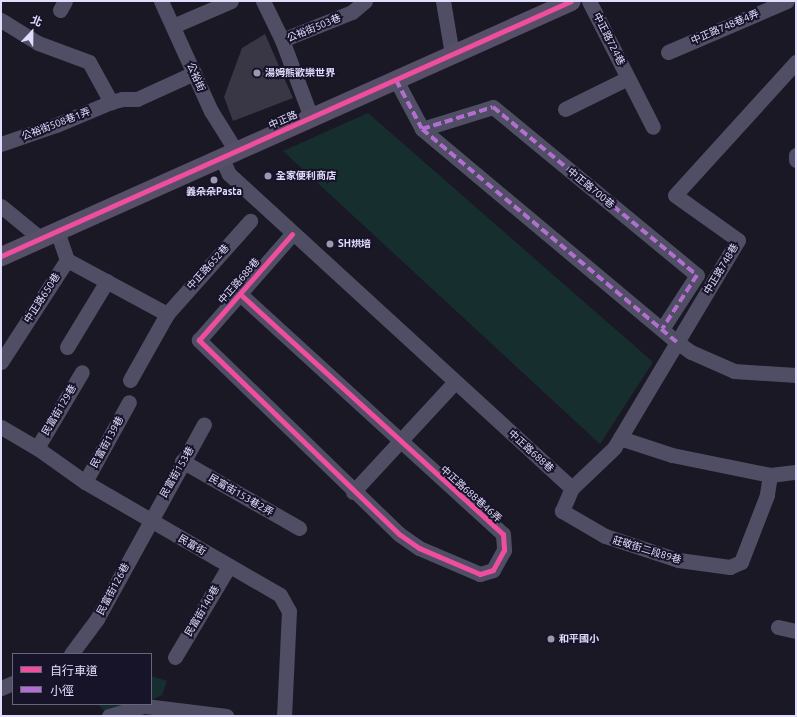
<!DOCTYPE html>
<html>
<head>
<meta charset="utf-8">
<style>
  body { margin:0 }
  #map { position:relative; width:797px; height:717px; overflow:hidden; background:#1a1824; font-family:Ubuntu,"Noto Sans TC",sans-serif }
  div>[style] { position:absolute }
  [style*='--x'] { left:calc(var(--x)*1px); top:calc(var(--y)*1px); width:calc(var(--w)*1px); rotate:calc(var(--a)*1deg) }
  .green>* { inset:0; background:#172e2f }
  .building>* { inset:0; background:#393645 }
  .minor>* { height:15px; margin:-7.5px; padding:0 7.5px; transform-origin:7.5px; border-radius:7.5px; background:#4f4e64 }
  .major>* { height:19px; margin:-9.5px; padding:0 9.5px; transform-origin:9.5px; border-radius:9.5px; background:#574f68 }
  .quiet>* { height:4px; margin-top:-2px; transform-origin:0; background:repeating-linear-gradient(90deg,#b36fd0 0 8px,transparent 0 12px) }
  .cycleway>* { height:5px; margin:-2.5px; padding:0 2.5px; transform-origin:2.5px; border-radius:2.5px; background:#ef4d9e }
  .dots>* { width:11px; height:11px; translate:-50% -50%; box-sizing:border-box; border:2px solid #171329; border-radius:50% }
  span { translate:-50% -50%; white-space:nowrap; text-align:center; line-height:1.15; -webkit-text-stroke:4px #171329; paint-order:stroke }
  .street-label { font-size:10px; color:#e1ddfc }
  .poi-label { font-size:10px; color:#e1ddfc; font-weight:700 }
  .left { translate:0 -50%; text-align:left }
  .frame { position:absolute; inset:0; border:2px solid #e1ddfc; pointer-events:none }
  .legend { position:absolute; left:12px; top:653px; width:140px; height:52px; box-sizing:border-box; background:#171329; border:1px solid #68647d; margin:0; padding:5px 7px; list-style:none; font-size:12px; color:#e1ddfc }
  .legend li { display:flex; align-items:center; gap:8px; height:20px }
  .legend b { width:20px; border:1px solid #68647d }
  .north { position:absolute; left:12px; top:12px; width:40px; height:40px; -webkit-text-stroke:3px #171329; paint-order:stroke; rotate:22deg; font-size:11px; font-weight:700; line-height:16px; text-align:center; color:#e1ddfc }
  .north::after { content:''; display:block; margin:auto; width:14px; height:18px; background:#e1ddfc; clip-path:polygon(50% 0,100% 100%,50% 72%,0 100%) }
</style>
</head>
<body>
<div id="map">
  <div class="green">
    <div style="clip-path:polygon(368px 113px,653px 362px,600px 444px,283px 151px)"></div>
    <div style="clip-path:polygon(151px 676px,167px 681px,162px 695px,151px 700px)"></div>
    <div style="clip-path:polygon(98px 704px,128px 704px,109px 716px)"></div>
  </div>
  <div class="building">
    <div style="clip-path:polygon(265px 34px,293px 98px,233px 121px,224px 97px,242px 48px)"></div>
  </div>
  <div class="minor">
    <div style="--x:161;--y:1;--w:121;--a:65.6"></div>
    <div style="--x:211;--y:111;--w:47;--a:58"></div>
    <div style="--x:263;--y:1;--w:43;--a:64"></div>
    <div style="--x:282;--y:40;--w:82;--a:69.4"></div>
    <div style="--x:443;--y:1;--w:54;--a:80.4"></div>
    <div style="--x:589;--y:1;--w:141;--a:63.1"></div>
    <div style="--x:60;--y:10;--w:10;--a:-61"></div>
    <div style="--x:1;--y:20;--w:44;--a:31.9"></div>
    <div style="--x:38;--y:43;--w:54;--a:20.4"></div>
    <div style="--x:89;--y:62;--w:46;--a:61.2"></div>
    <div style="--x:173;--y:26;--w:63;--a:-23.3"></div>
    <div style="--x:282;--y:40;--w:75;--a:-21.8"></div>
    <div style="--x:352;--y:12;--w:17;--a:-40"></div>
    <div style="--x:668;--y:52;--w:129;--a:-23.2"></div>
    <div style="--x:396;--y:80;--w:55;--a:62"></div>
    <div style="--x:422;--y:129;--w:332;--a:39.9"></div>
    <div style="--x:677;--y:342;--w:17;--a:36"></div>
    <div style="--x:691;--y:352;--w:47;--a:23.8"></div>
    <div style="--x:734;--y:371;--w:62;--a:3.7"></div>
    <div style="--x:565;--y:109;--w:70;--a:-26.2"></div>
    <div style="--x:422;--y:129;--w:74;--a:-17.2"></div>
    <div style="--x:493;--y:107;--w:264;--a:39.5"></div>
    <div style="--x:697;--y:275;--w:64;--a:122.9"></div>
    <div style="--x:1;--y:144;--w:58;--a:-19.1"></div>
    <div style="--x:56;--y:125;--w:60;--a:-22.7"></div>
    <div style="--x:111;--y:102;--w:11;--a:-15"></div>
    <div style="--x:122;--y:99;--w:15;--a:0"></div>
    <div style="--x:137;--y:99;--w:63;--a:-24.5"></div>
    <div style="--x:796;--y:155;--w:5;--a:90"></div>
    <div style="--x:221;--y:157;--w:19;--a:65"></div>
    <div style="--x:229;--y:174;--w:465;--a:42.5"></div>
    <div style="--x:1;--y:206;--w:50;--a:39.4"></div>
    <div style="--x:67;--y:260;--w:114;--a:28.4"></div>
    <div style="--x:240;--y:294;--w:356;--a:42.4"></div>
    <div style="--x:503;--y:534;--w:16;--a:86"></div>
    <div style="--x:504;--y:550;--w:23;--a:119"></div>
    <div style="--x:493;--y:570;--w:14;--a:163"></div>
    <div style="--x:480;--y:574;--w:66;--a:-156.9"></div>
    <div style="--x:419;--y:548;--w:24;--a:-145"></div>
    <div style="--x:399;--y:534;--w:279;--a:-135.9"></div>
    <div style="--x:199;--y:340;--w:141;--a:-48.7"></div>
    <div style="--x:67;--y:347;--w:77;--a:-58.8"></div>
    <div style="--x:1;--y:362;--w:121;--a:-57.1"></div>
    <div style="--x:67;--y:260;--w:31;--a:-109"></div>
    <div style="--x:130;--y:380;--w:76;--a:-60.7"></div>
    <div style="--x:167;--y:314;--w:125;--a:-48.3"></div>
    <div style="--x:1;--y:427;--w:42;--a:30.3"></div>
    <div style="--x:37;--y:448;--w:59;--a:35.3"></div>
    <div style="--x:85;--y:482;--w:225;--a:30.1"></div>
    <div style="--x:280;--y:595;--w:18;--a:61"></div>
    <div style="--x:289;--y:611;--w:105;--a:92.7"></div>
    <div style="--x:620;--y:438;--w:55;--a:18.1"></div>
    <div style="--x:672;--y:455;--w:100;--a:11.5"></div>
    <div style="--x:770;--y:475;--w:26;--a:-7"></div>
    <div style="--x:37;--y:448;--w:88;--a:-59.4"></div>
    <div style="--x:182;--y:461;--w:135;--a:29.8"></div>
    <div style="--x:770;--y:475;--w:20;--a:99"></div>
    <div style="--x:767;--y:495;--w:72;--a:111.2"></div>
    <div style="--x:741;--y:562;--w:12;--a:156"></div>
    <div style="--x:730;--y:567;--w:52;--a:-172.3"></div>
    <div style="--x:678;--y:560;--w:77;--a:-161.8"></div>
    <div style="--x:605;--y:536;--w:50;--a:-149.8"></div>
    <div style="--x:562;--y:511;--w:25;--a:-67"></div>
    <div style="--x:572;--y:488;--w:58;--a:-43.6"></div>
    <div style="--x:614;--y:448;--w:242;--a:-59.2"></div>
    <div style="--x:738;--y:240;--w:77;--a:-144.5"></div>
    <div style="--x:675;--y:195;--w:180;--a:-47.7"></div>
    <div style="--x:85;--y:482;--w:91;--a:-61.2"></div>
    <div style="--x:353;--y:492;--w:150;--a:-47.2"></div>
    <div style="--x:778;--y:627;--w:18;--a:13"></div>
    <div style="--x:71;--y:654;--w:44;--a:-53.4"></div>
    <div style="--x:97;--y:619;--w:222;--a:-61.2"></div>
    <div style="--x:175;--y:657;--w:106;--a:-59.3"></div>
    <div style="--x:1;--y:688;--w:13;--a:-23"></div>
    <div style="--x:109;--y:716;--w:37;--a:-16"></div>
    <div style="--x:145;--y:706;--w:82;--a:7"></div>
  </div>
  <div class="major">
    <div style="--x:1;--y:256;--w:624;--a:-24.1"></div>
  </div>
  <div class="quiet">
    <div style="--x:396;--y:80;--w:55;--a:62"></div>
    <div style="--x:422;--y:129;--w:332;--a:39.9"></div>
    <div style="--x:422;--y:129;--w:74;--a:-17.2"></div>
    <div style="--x:493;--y:107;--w:264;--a:39.5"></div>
    <div style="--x:697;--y:275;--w:64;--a:122.9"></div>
  </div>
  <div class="cycleway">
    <div style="--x:1;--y:256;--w:624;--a:-24.1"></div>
    <div style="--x:240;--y:294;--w:356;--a:42.4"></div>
    <div style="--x:503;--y:534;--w:16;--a:86"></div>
    <div style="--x:504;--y:550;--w:23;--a:119"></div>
    <div style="--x:493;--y:570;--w:14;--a:163"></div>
    <div style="--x:480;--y:574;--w:66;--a:-156.9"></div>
    <div style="--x:419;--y:548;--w:24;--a:-145"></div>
    <div style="--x:399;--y:534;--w:279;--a:-135.9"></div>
    <div style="--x:199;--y:340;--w:141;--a:-48.7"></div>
  </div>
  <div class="dots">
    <div style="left:257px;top:73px;background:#9b98b0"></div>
    <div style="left:268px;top:176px;background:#9b98b0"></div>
    <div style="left:214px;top:180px;background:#9b98b0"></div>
    <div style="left:330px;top:244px;background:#9b98b0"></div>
    <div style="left:551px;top:639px;background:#9b98b0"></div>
  </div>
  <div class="street-label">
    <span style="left:725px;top:27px;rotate:-23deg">中正路748巷4弄</span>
    <span style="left:314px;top:28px;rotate:-22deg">公裕街503巷</span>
    <span style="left:609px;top:39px;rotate:63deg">中正路724巷</span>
    <span style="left:196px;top:77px;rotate:66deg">公裕街</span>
    <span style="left:283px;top:120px;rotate:-24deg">中正路</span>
    <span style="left:56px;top:124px;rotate:-21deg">公裕街508巷1弄</span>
    <span style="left:591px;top:188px;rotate:39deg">中正路700巷</span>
    <span style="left:208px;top:267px;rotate:-48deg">中正路652巷</span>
    <span style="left:721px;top:269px;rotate:-59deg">中正路748巷</span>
    <span style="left:239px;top:281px;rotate:-49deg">中正路688巷</span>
    <span style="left:42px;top:298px;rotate:-57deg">中正路650巷</span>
    <span style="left:59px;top:410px;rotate:-59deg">民富街129巷</span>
    <span style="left:107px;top:442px;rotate:-61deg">民富街139巷</span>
    <span style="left:531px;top:451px;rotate:42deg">中正路688巷</span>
    <span style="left:177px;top:472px;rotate:-60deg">民富街153巷</span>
    <span style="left:471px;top:494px;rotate:42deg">中正路688巷46弄</span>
    <span style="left:241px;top:495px;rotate:30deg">民富街153巷2弄</span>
    <span style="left:192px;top:545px;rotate:30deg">民富街</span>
    <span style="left:647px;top:550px;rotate:17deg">莊敬街二段89巷</span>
    <span style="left:113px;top:589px;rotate:-62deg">民富街126巷</span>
    <span style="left:202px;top:611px;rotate:-59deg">民富街140巷</span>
  </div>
  <div class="poi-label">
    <span class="left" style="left:265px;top:73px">湯姆熊歡樂世界</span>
    <span class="left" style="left:276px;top:176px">全家便利商店</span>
    <span style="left:214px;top:192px">義朵朵Pasta</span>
    <span class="left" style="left:338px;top:244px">SH烘培</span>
    <span class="left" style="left:559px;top:639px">和平國小</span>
  </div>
  <div class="frame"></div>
  <ul class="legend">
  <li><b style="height:5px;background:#ef4d9e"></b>自行車道</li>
  <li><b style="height:5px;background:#b36fd0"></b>小徑</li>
  </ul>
  <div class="north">北</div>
</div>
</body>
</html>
